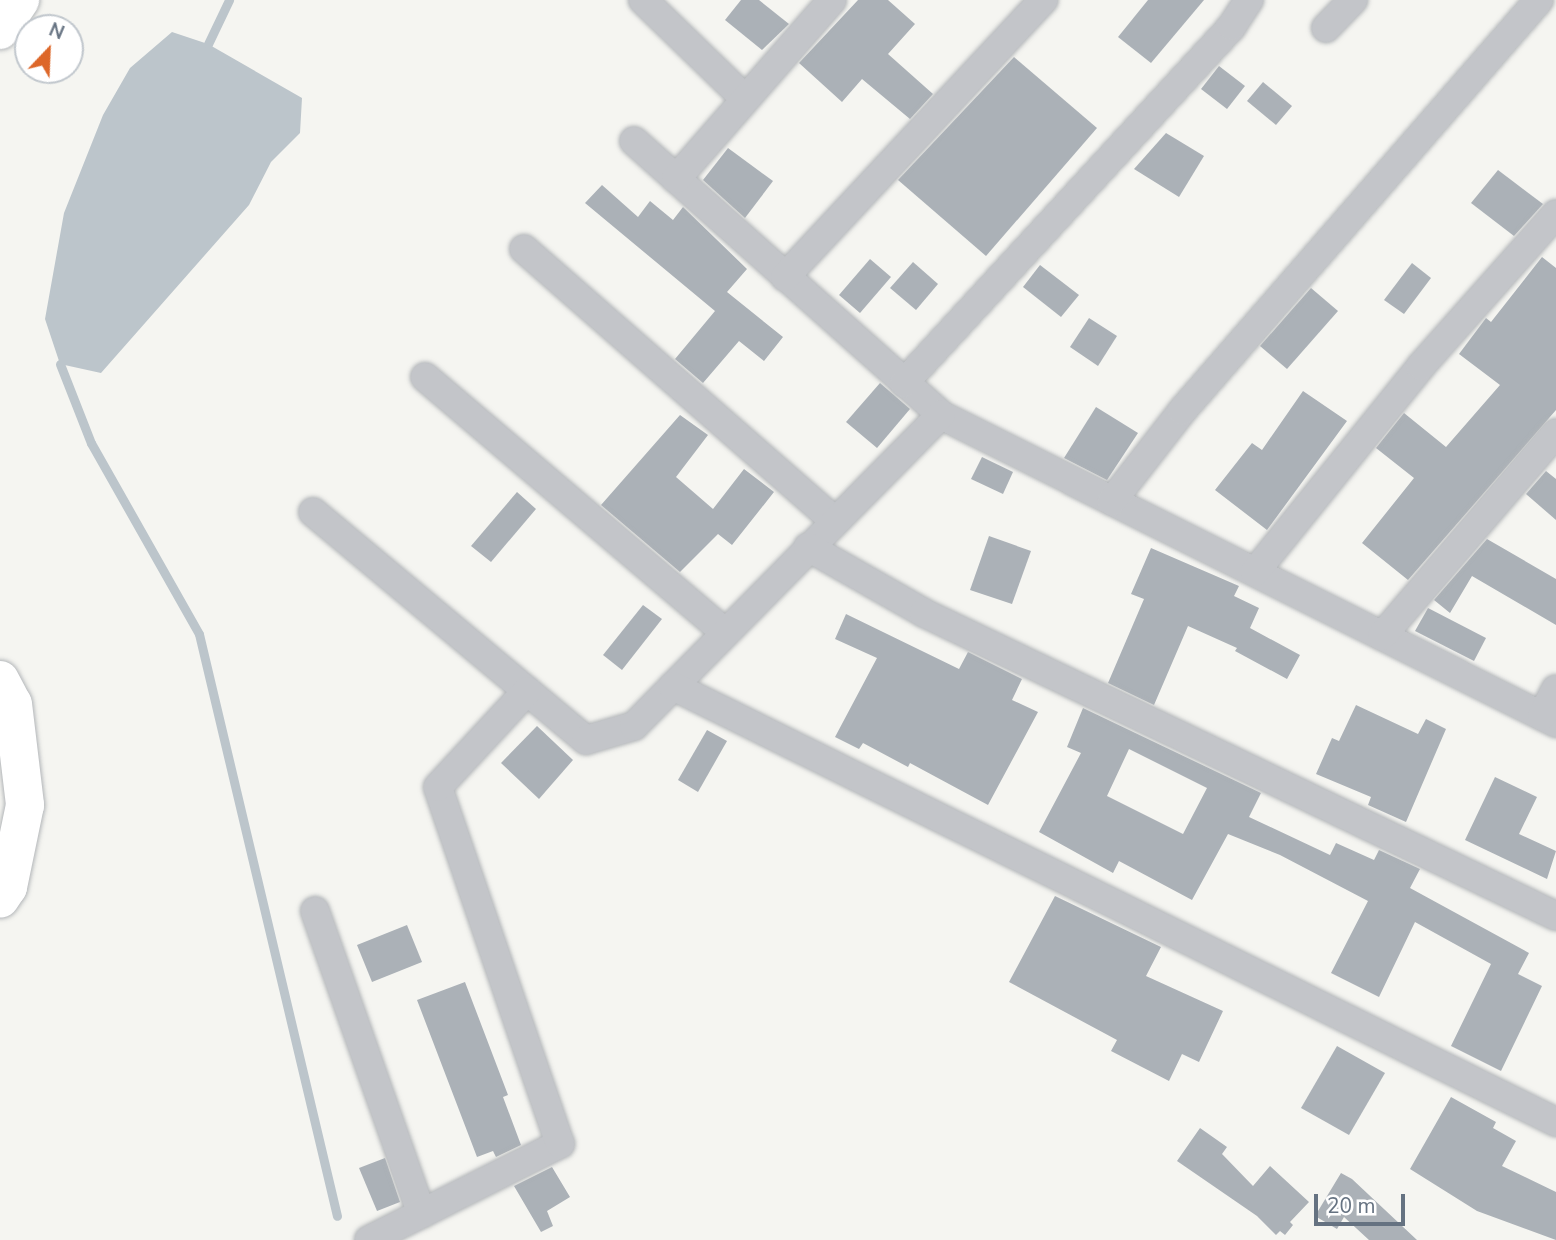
<!DOCTYPE html>
<html>
<head>
<meta charset="utf-8">
<style>
  body { margin:0 }
  #map { position:relative; width:1556px; height:1240px; overflow:hidden; background:#f5f5f1; font-family:"Nunito Sans",sans-serif }
  div>[style] { position:absolute }
  [style*='--x'] { left:calc(var(--x)*1px); top:calc(var(--y)*1px); width:calc(var(--w)*1px); rotate:calc(var(--a)*1deg) }
  .water>* { inset:0; background:#bcc5cb }
  .stream>* { height:9px; margin:-4.5px; padding:0 4.5px; transform-origin:4.5px; border-radius:4.5px; background:#bcc5cb }
  .building>* { inset:0; background:#abb1b7 }
  .roads { filter:drop-shadow(0 0 2px #b3b6b9) drop-shadow(0 0 2px #b3b6b9) }
  .street>* { height:28px; margin:-14px; padding:0 14px; transform-origin:14px; border-radius:14px; background:#c3c5c9 }
  .highway>* { height:38px; margin:-19px; padding:0 19px; transform-origin:19px; border-radius:19px; background:#fff }
  span { translate:-50% -50%; white-space:nowrap; text-align:center; line-height:1.15; -webkit-text-stroke:7px #fff; paint-order:stroke }
  .north { position:absolute; left:14px; top:14px; width:70px; height:70px; box-sizing:border-box; background:#fff; border:2px solid #c1c7cd; border-radius:50%; rotate:23deg; font-size:19px; font-weight:700; line-height:28px; text-align:center; color:#657281 }
  .north::after { content:''; display:block; margin:auto; width:24px; height:32px; background:#dd6729; clip-path:polygon(50% 0,100% 100%,50% 72%,0 100%) }
  .scale { position:absolute; left:1314px; top:1194px; width:91px; height:32px; box-sizing:border-box; border:4px solid #657281; border-top:0; padding-left:9px; font-size:21px; line-height:24px; white-space:nowrap; color:#657281; -webkit-text-stroke:5px #fff; paint-order:stroke }
</style>
</head>
<body>
<div id="map">
  <div class="water">
    <div style="clip-path:polygon(172px 32px,208px 44px,302px 98px,300px 133px,271px 162px,249px 205px,101px 373px,60px 364px,45px 319px,64px 213px,103px 115px,130px 68px)"></div>
  </div>
  <div class="stream">
    <div style="--x:208;--y:44;--w:49;--a:-64.5"></div>
    <div style="--x:60;--y:364;--w:85;--a:68.6"></div>
    <div style="--x:91;--y:443;--w:219;--a:60.5"></div>
    <div style="--x:199;--y:634;--w:598;--a:76.66"></div>
  </div>
  <div class="building">
    <div style="clip-path:polygon(741px 0,759px 0,789px 24px,762px 50px,725px 20px)"></div>
    <div style="clip-path:polygon(858px 0,888px 0,915px 24px,888px 54px,933px 94px,910px 119px,862px 79px,842px 102px,799px 63px)"></div>
    <div style="clip-path:polygon(1148px 0,1204px 0,1151px 63px,1118px 37px)"></div>
    <div style="clip-path:polygon(1014px 57px,1097px 128px,986px 256px,898px 180px)"></div>
    <div style="clip-path:polygon(1219px 66px,1245px 86px,1227px 109px,1201px 89px)"></div>
    <div style="clip-path:polygon(1263px 82px,1292px 106px,1276px 125px,1247px 101px)"></div>
    <div style="clip-path:polygon(1166px 133px,1204px 156px,1179px 197px,1134px 169px)"></div>
    <div style="clip-path:polygon(728px 148px,773px 181px,745px 218px,703px 180px)"></div>
    <div style="clip-path:polygon(1498px 170px,1543px 204px,1514px 236px,1471px 203px)"></div>
    <div style="clip-path:polygon(602px 185px,638px 217px,650px 201px,673px 220px,683px 207px,747px 269px,727px 292px,783px 337px,764px 361px,739px 341px,703px 383px,675px 359px,715px 311px,585px 203px)"></div>
    <div style="clip-path:polygon(1542px 257px,1556px 268px,1556px 410px,1408px 580px,1362px 543px,1414px 478px,1376px 448px,1404px 413px,1446px 447px,1500px 385px,1459px 354px,1486px 318px,1491px 322px)"></div>
    <div style="clip-path:polygon(870px 259px,891px 277px,860px 313px,839px 295px)"></div>
    <div style="clip-path:polygon(913px 262px,938px 284px,916px 310px,890px 288px)"></div>
    <div style="clip-path:polygon(1412px 263px,1431px 278px,1404px 314px,1384px 300px)"></div>
    <div style="clip-path:polygon(1040px 265px,1079px 295px,1061px 317px,1023px 287px)"></div>
    <div style="clip-path:polygon(1311px 288px,1338px 311px,1287px 369px,1260px 346px)"></div>
    <div style="clip-path:polygon(1089px 318px,1117px 336px,1098px 366px,1070px 347px)"></div>
    <div style="clip-path:polygon(880px 383px,910px 409px,877px 448px,846px 422px)"></div>
    <div style="clip-path:polygon(1303px 391px,1347px 421px,1267px 530px,1215px 490px,1252px 443px,1262px 450px)"></div>
    <div style="clip-path:polygon(1096px 407px,1138px 433px,1107px 480px,1064px 458px)"></div>
    <div style="clip-path:polygon(680px 415px,708px 435px,676px 477px,713px 509px,744px 469px,774px 492px,732px 545px,718px 534px,680px 572px,601px 505px)"></div>
    <div style="clip-path:polygon(982px 457px,1013px 472px,1003px 494px,971px 479px)"></div>
    <div style="clip-path:polygon(1546px 471px,1556px 479px,1556px 520px,1526px 494px)"></div>
    <div style="clip-path:polygon(517px 492px,536px 509px,491px 562px,471px 546px)"></div>
    <div style="clip-path:polygon(989px 536px,1031px 551px,1012px 604px,970px 590px)"></div>
    <div style="clip-path:polygon(1487px 539px,1556px 579px,1556px 625px,1472px 576px,1450px 613px,1434px 600px)"></div>
    <div style="clip-path:polygon(1151px 548px,1239px 586px,1234px 596px,1259px 608px,1250px 628px,1300px 655px,1287px 679px,1235px 651px,1237px 648px,1188px 626px,1154px 705px,1108px 683px,1144px 599px,1131px 594px)"></div>
    <div style="clip-path:polygon(643px 605px,662px 619px,622px 670px,603px 655px)"></div>
    <div style="clip-path:polygon(1428px 608px,1486px 638px,1474px 661px,1415px 631px)"></div>
    <div style="clip-path:polygon(846px 614px,959px 669px,968px 652px,1022px 679px,1012px 700px,1038px 712px,988px 805px,910px 763px,908px 767px,863px 743px,859px 749px,835px 737px,877px 658px,835px 639px)"></div>
    <div style="clip-path:polygon(1356px 705px,1418px 734px,1426px 719px,1446px 729px,1406px 822px,1368px 805px,1371px 797px,1316px 774px,1332px 738px,1339px 741px)"></div>
    <div style="clip-path:polygon(evenodd,1083px 708px,1261px 793px,1249px 817px,1330px 855px,1336px 843px,1374px 860px,1379px 850px,1420px 869px,1410px 888px,1529px 953px,1518px 974px,1542px 986px,1501px 1071px,1451px 1046px,1491px 964px,1415px 922px,1379px 997px,1331px 973px,1368px 901px,1280px 855px,1228px 834px,1192px 900px,1119px 861px,1113px 873px,1039px 832px,1081px 753px,1067px 747px,1083px 708px,1129px 749px,1207px 788px,1183px 834px,1107px 796px,1129px 749px)"></div>
    <div style="clip-path:polygon(537px 726px,573px 760px,539px 799px,501px 763px)"></div>
    <div style="clip-path:polygon(707px 730px,727px 741px,698px 792px,678px 780px)"></div>
    <div style="clip-path:polygon(1495px 777px,1537px 797px,1519px 834px,1556px 851px,1547px 879px,1465px 840px)"></div>
    <div style="clip-path:polygon(1055px 896px,1161px 947px,1146px 976px,1223px 1011px,1199px 1062px,1182px 1054px,1169px 1081px,1111px 1051px,1117px 1040px,1009px 982px)"></div>
    <div style="clip-path:polygon(407px 925px,422px 962px,372px 982px,357px 945px)"></div>
    <div style="clip-path:polygon(465px 982px,508px 1095px,503px 1097px,521px 1145px,496px 1157px,493px 1151px,477px 1157px,417px 1000px)"></div>
    <div style="clip-path:polygon(1337px 1046px,1385px 1073px,1349px 1135px,1301px 1108px)"></div>
    <div style="clip-path:polygon(1451px 1097px,1496px 1122px,1493px 1128px,1516px 1141px,1502px 1166px,1556px 1192px,1556px 1240px,1477px 1211px,1410px 1169px)"></div>
    <div style="clip-path:polygon(1200px 1128px,1227px 1147px,1222px 1154px,1253px 1186px,1270px 1166px,1309px 1202px,1290px 1222px,1293px 1225px,1285px 1235px,1280px 1231px,1276px 1235px,1257px 1216px,1177px 1161px)"></div>
    <div style="clip-path:polygon(385px 1158px,400px 1202px,377px 1211px,359px 1168px)"></div>
    <div style="clip-path:polygon(552px 1167px,570px 1197px,547px 1211px,553px 1226px,541px 1232px,514px 1186px)"></div>
    <div style="clip-path:polygon(1341px 1173px,1352px 1179px,1417px 1240px,1369px 1240px,1344px 1217px,1337px 1229px,1315px 1216px)"></div>
  </div>
  <div class="roads">
    <div class="street">
      <div style="--x:643;--y:0;--w:142;--a:44.1"></div>
      <div style="--x:1326;--y:28;--w:39;--a:-46"></div>
      <div style="--x:634;--y:141;--w:411;--a:41.7"></div>
      <div style="--x:941;--y:415;--w:688;--a:26.6"></div>
      <div style="--x:676;--y:179;--w:237;--a:-48.9"></div>
      <div style="--x:524;--y:249;--w:412;--a:41.2"></div>
      <div style="--x:785;--y:277;--w:379;--a:-47"></div>
      <div style="--x:425;--y:377;--w:394;--a:40.4"></div>
      <div style="--x:904;--y:383;--w:485;--a:-47.4"></div>
      <div style="--x:1232;--y:26;--w:31;--a:-57"></div>
      <div style="--x:1112;--y:501;--w:114;--a:-52.1"></div>
      <div style="--x:1182;--y:411;--w:544;--a:-49.02"></div>
      <div style="--x:313;--y:512;--w:356;--a:39.9"></div>
      <div style="--x:586;--y:740;--w:50;--a:-16.3"></div>
      <div style="--x:634;--y:726;--w:437;--a:-45.4"></div>
      <div style="--x:808;--y:547;--w:133;--a:29.6"></div>
      <div style="--x:924;--y:613;--w:701;--a:25.61"></div>
      <div style="--x:1255;--y:572;--w:265;--a:-51.1"></div>
      <div style="--x:1421;--y:366;--w:203;--a:-48.4"></div>
      <div style="--x:1382;--y:636;--w:267;--a:-49.4"></div>
      <div style="--x:673;--y:686;--w:985;--a:26.28"></div>
      <div style="--x:1542;--y:716;--w:30;--a:-63"></div>
      <div style="--x:315;--y:911;--w:321;--a:70.6"></div>
      <div style="--x:369;--y:1240;--w:214;--a:-26.7"></div>
      <div style="--x:560;--y:1144;--w:377;--a:-108.9"></div>
      <div style="--x:438;--y:787;--w:131;--a:-47.2"></div>
    </div>
    <div class="highway">
      <div style="--x:0;--y:30;--w:36;--a:-56"></div>
      <div style="--x:0;--y:680;--w:27;--a:62"></div>
      <div style="--x:13;--y:704;--w:102;--a:83.2"></div>
      <div style="--x:25;--y:805;--w:84;--a:101.7"></div>
      <div style="--x:8;--y:887;--w:14;--a:124"></div>
    </div>
  </div>
  <div class="north">N</div>
  <div class="scale">20 m</div>
</div>
</body>
</html>
